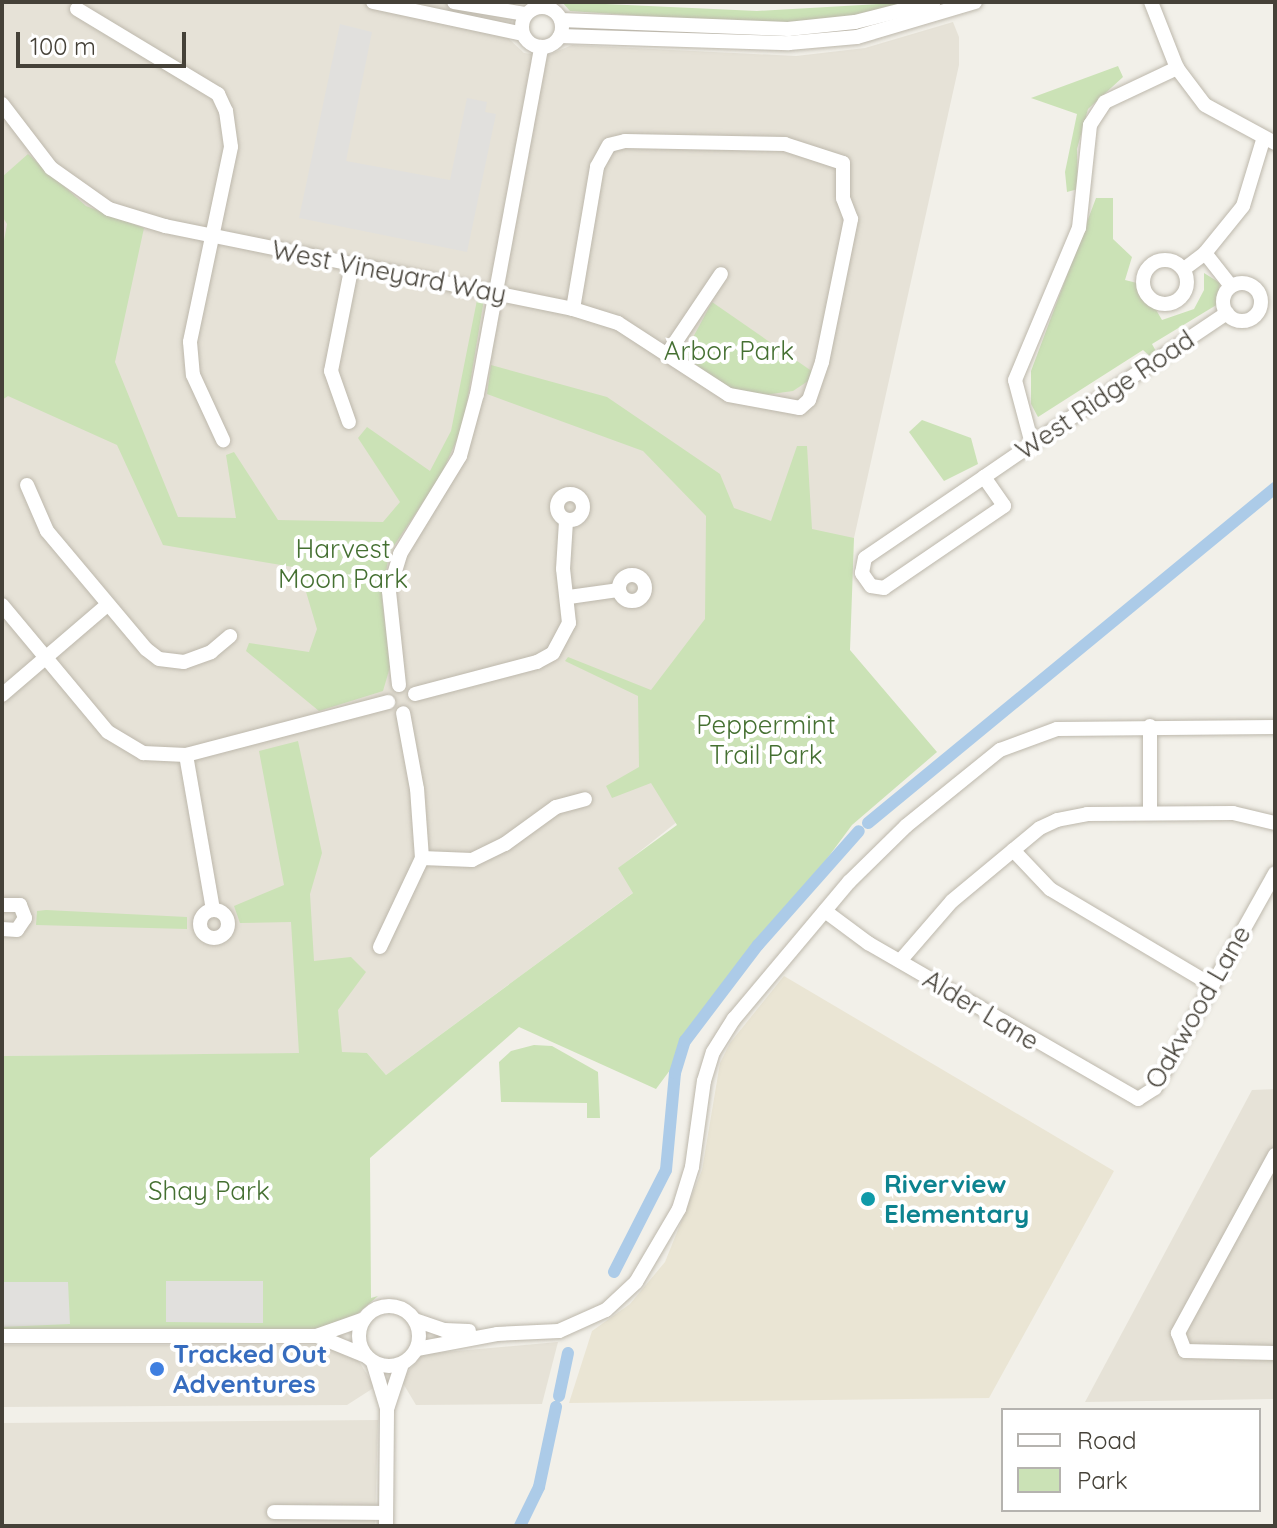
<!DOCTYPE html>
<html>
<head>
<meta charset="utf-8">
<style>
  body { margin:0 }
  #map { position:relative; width:1277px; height:1528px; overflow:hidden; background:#f2f0e9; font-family:Quicksand,sans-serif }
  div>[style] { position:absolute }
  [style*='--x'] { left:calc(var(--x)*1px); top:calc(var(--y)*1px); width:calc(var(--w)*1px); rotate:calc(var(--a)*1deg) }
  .residential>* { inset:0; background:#e6e2d7 }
  .education>* { inset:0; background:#eae5d4 }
  .green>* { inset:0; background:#cbe2b6 }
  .parking>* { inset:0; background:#e1e0dd }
  .canal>* { height:12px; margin:-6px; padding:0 6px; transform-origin:6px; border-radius:6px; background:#accbe8 }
  .roads { filter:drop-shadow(0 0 2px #bdb8ac) drop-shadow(0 0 2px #bdb8ac) }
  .minor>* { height:14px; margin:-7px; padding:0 7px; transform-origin:7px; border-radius:7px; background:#fff }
  .minor>.ring { margin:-7px; padding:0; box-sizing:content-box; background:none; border:14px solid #fff; border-radius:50% }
  .dots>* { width:22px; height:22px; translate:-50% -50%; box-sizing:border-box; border:4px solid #fff; border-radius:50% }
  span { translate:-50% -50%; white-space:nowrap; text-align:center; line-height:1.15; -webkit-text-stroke:8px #fff; paint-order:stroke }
  .street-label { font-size:26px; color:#454138 }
  .park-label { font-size:26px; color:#457032 }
  .culture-label { font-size:26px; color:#0d838f; font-weight:700 }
  .left { translate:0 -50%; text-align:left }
  .shop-label { font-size:26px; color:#366cbe; font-weight:700 }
  .frame { position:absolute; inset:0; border:4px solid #454138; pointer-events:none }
  .legend { position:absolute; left:1001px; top:1408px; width:260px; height:104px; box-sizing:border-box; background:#fff; border:2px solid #b5b3af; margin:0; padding:10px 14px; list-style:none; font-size:24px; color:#454138 }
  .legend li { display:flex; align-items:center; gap:16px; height:40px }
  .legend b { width:40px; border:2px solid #b5b3af }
  .scale { position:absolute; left:16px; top:32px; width:170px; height:36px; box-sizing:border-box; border:4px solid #454138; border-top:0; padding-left:10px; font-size:24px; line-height:28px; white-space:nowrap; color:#454138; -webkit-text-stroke:6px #fff; paint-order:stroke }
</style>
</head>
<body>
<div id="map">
  <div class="residential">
    <div style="clip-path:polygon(2px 2px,516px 2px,508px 38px,524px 53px,546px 56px,572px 45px,796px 56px,865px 48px,953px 22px,959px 37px,959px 65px,854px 538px,824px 705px,619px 868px,634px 892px,386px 1075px,367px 1053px,2px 1056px)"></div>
    <div style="clip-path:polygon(1275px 1089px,1275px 1399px,1085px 1402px,1252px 1090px)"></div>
    <div style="clip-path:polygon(558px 1342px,542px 1404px,416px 1405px,401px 1380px,423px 1354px)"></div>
    <div style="clip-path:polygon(2px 1345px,323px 1345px,358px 1360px,375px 1387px,347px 1405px,2px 1407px)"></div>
    <div style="clip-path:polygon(378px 1420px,375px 1526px,2px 1526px,2px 1423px)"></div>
  </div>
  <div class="education">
    <div style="clip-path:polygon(784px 976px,1114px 1171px,989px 1398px,569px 1403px,592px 1331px,630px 1304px,665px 1262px,702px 1170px,720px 1063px,730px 1043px)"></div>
  </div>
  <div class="green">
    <div style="clip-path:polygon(562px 2px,757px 11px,914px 2px,848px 17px,762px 24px,570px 11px)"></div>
    <div style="clip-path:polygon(1118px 66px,1123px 77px,1088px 109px,1077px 149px,1078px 189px,1067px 192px,1065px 172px,1077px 114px,1031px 98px)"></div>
    <div style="clip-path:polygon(28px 154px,86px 206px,144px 228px,115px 362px,178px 517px,236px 518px,226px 455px,234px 452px,278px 520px,383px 522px,400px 502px,358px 438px,367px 427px,430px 471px,451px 431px,478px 295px,484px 299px,463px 426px,440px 477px,389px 553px,382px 598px,390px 667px,383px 691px,319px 711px,246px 651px,249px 643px,309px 652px,317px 629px,299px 568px,163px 545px,117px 445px,8px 396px,2px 400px,2px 252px,7px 224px,2px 216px,2px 177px)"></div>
    <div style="clip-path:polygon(1096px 198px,1113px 198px,1113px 239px,1132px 257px,1125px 280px,1141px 284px,1162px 320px,1194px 309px,1204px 290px,1204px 273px,1220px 283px,1218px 304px,1152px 344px,1158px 355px,1152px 358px,1143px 350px,1038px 417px,1031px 404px,1031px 371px)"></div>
    <div style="clip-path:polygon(712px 302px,813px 372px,808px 381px,793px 391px,756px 396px,733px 390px,683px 356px)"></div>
    <div style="clip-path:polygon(491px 365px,607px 397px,720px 474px,734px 508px,771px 521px,797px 446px,807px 446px,812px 529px,854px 538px,850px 650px,937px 752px,852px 825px,656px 1089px,519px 1027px,370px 1158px,371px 1298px,378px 1296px,356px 1315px,330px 1327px,299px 1330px,2px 1330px,2px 1056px,299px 1053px,291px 922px,240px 923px,234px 906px,284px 885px,259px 751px,298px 741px,322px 853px,310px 894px,314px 961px,351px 957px,366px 972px,338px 1010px,342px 1052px,367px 1053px,386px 1075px,633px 893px,618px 868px,677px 825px,651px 783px,612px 798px,606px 786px,639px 767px,638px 696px,565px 661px,568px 657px,651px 690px,705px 619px,706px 516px,643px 451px,487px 394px)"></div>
    <div style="clip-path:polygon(922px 420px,971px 438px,978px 464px,944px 481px,909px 432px)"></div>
    <div style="clip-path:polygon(46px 910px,187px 917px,187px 929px,36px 925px,37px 911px)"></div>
    <div style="clip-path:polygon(534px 1045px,552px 1046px,598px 1072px,600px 1118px,587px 1118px,587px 1103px,501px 1102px,499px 1062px,511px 1051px)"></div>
  </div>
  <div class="parking">
    <div style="clip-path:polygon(340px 24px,372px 32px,346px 161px,450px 180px,467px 98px,487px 102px,485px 112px,496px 114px,467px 252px,299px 218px)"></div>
    <div style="clip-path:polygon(166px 1281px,263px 1281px,263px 1323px,166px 1322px)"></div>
    <div style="clip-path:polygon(68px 1282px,70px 1324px,2px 1327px,2px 1282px)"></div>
  </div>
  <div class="canal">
    <div style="--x:868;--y:823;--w:527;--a:-39.46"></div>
    <div style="--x:614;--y:1272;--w:114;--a:-63"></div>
    <div style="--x:666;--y:1170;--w:97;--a:-84.7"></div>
    <div style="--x:675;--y:1073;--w:34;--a:-73"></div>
    <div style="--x:685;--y:1041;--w:121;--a:-52.8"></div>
    <div style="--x:758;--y:945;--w:152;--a:-48.5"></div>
    <div style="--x:559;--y:1396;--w:44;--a:-78.2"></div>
    <div style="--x:520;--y:1526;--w:43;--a:-64"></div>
    <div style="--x:539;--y:1487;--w:82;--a:-78"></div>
  </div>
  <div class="roads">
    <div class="minor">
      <div style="--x:373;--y:2;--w:153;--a:12"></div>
      <div style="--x:454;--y:2;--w:73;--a:9.5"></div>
      <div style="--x:1151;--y:2;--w:71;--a:68.5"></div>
      <div style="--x:1177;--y:68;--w:46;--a:52.9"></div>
      <div style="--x:1205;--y:105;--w:80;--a:28.5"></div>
      <div class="ring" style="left:522px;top:7px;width:26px;height:26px"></div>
      <div style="--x:77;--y:9;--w:165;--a:31.1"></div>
      <div style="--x:218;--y:94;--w:19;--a:65"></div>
      <div style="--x:226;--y:111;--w:36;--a:82"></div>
      <div style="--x:231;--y:147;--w:199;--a:101.9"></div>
      <div style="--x:190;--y:342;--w:33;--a:85"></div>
      <div style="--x:193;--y:375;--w:72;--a:65.2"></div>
      <div style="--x:561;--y:20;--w:227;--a:2.3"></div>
      <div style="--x:788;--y:29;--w:67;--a:-6"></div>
      <div style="--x:855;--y:22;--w:81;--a:-14.2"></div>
      <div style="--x:560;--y:36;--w:229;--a:1.8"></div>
      <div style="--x:789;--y:43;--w:68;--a:-5"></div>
      <div style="--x:857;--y:37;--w:123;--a:-16.5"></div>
      <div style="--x:2;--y:104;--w:81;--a:52.6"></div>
      <div style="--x:51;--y:168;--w:71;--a:35.3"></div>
      <div style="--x:109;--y:209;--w:59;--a:16.9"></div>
      <div style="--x:165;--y:226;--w:416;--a:11.5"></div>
      <div style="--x:573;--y:309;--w:47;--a:17.3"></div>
      <div style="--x:618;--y:323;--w:132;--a:33"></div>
      <div style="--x:729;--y:395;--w:72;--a:10.4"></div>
      <div style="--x:800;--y:408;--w:12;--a:-42"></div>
      <div style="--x:809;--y:400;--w:40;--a:-71.1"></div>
      <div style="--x:822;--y:362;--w:146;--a:-78.5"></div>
      <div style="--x:851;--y:219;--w:22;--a:-111"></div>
      <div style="--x:843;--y:198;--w:35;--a:-90"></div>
      <div style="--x:843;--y:163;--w:61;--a:-161.9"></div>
      <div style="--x:785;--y:144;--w:160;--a:-178.9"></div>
      <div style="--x:625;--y:141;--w:16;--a:166"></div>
      <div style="--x:609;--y:145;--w:25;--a:119"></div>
      <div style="--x:597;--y:167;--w:144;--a:99.6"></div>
      <div style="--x:1205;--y:253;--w:42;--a:51.8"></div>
      <div class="ring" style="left:1143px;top:260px;width:30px;height:30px"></div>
      <div style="--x:1184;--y:269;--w:26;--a:-37"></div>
      <div style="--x:1205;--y:253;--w:60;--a:-51"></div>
      <div style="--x:1243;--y:206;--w:69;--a:-73.1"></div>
      <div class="ring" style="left:1223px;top:283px;width:24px;height:24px"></div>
      <div style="--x:668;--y:353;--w:95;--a:-56.1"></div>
      <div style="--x:349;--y:422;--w:54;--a:-109.4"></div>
      <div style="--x:331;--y:371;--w:108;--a:-78.8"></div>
      <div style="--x:1032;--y:444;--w:66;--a:-104.9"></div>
      <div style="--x:1015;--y:380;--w:165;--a:-67.2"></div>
      <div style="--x:1079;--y:228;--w:104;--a:-83.9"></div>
      <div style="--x:1090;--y:125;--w:27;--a:-57"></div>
      <div style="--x:1105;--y:102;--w:80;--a:-25.3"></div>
      <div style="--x:984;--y:477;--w:35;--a:55"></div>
      <div style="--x:1004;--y:506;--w:145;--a:145.7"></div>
      <div style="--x:884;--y:588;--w:13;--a:-171"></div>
      <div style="--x:871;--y:586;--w:16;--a:-125"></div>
      <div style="--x:862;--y:573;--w:15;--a:-79"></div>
      <div style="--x:865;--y:558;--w:144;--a:-34.2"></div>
      <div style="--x:984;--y:477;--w:58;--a:-34.5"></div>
      <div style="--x:1032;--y:444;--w:235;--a:-33.9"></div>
      <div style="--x:27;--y:485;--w:50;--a:66.5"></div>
      <div style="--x:47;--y:531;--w:154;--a:50"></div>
      <div style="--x:146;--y:649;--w:16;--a:38"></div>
      <div style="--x:159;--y:659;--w:25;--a:7"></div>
      <div style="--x:184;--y:662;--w:29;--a:-20"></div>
      <div style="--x:211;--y:652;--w:25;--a:-40"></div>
      <div class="ring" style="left:557px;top:494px;width:12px;height:12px"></div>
      <div class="ring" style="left:619px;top:575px;width:12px;height:12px"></div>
      <div style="--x:569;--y:597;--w:49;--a:-8.1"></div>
      <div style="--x:2;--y:605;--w:165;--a:50.2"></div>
      <div style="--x:108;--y:732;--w:41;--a:31"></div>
      <div style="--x:143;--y:753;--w:43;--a:2.7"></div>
      <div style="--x:186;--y:755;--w:209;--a:-14.7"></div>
      <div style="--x:399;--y:685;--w:95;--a:-96.1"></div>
      <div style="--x:389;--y:591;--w:39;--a:-73"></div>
      <div style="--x:400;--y:554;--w:115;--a:-58.5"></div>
      <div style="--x:460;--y:456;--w:64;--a:-74.7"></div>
      <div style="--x:477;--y:394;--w:353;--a:-79.5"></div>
      <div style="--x:415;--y:694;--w:126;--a:-14.7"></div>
      <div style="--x:537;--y:662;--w:18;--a:-29"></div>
      <div style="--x:553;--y:653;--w:34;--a:-62"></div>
      <div style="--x:569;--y:623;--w:54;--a:-96.3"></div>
      <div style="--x:563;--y:569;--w:48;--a:-86.4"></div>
      <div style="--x:2;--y:695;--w:138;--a:-40.6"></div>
      <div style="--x:1150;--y:726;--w:87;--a:90"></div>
      <div style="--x:186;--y:755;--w:157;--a:80.1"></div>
      <div style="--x:1013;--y:850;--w:54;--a:46.5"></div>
      <div style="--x:1050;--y:889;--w:188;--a:30.7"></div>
      <div style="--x:422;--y:858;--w:50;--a:2.3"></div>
      <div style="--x:472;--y:860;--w:37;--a:-26"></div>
      <div style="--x:505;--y:844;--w:63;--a:-36"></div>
      <div style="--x:556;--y:807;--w:30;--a:-15"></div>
      <div style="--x:2;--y:905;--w:18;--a:0"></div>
      <div style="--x:20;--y:905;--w:14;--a:69"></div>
      <div style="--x:25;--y:918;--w:14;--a:124"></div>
      <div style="--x:17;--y:930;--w:15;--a:-176"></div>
      <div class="ring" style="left:200px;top:910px;width:14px;height:14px"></div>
      <div style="--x:825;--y:911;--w:54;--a:36.7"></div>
      <div style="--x:868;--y:943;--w:312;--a:30"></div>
      <div style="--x:1138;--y:1099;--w:20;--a:-33"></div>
      <div style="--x:1155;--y:1088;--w:246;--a:-60.8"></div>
      <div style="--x:380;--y:947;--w:98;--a:-64.7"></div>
      <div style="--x:422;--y:858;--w:69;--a:-94.1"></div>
      <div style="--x:417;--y:789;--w:77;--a:-100.4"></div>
      <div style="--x:900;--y:961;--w:79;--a:-49.1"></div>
      <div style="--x:952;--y:901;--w:114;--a:-39.7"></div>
      <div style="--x:1040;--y:828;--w:19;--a:-25"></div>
      <div style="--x:1057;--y:820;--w:31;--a:-11"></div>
      <div style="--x:1087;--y:814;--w:146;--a:-0.4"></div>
      <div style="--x:1233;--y:813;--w:43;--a:13.4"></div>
      <div style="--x:1275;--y:1155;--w:203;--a:118.6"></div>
      <div style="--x:1178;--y:1333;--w:19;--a:69"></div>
      <div style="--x:1185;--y:1351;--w:90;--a:1.3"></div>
      <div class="ring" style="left:359px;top:1306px;width:46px;height:46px"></div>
      <div style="--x:415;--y:1320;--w:31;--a:19"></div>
      <div style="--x:444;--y:1330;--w:25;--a:2"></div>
      <div style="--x:2;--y:1336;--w:314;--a:0"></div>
      <div style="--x:316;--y:1336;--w:51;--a:-19.5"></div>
      <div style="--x:317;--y:1336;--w:53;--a:22.2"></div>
      <div style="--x:417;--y:1349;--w:81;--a:-10.6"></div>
      <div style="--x:497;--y:1334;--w:62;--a:-2.8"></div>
      <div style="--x:559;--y:1331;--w:51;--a:-24.1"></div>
      <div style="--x:606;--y:1310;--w:41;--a:-43"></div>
      <div style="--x:636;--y:1282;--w:85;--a:-59.5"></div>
      <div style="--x:679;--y:1209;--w:44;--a:-72.8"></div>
      <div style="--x:692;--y:1167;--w:87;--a:-82.1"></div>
      <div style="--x:704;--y:1081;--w:30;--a:-73"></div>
      <div style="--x:713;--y:1052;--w:39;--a:-58"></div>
      <div style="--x:734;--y:1019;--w:179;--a:-50"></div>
      <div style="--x:849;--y:882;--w:80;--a:-44.5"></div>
      <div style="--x:906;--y:826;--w:121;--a:-39"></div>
      <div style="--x:1000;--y:750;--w:61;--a:-20.2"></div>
      <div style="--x:1057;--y:729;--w:218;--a:-0.5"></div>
      <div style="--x:373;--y:1362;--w:48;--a:73.1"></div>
      <div style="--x:274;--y:1512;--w:112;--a:0.5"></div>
      <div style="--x:386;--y:1526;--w:117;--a:-89.5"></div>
      <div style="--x:387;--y:1409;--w:47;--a:-71.6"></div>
    </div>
  </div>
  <div class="dots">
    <div style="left:868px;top:1199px;background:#0f9aa8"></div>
    <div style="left:157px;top:1369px;background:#3f7fe0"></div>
  </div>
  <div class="street-label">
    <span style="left:389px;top:272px;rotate:11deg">West Vineyard Way</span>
    <span style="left:1105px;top:395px;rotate:-34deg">West Ridge Road</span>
    <span style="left:1198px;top:1007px;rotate:-60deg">Oakwood Lane</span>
    <span style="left:981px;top:1010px;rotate:31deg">Alder Lane</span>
  </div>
  <div class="park-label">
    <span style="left:729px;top:351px">Arbor Park</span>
    <span style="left:343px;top:564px">Harvest<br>Moon Park</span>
    <span style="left:766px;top:740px">Peppermint<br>Trail Park</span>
    <span style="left:209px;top:1191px">Shay Park</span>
  </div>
  <div class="culture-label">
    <span class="left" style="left:884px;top:1199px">Riverview<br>Elementary</span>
  </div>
  <div class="shop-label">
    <span class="left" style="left:173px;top:1369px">Tracked Out<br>Adventures</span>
  </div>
  <div class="frame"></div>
  <ul class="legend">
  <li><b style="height:10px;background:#fff"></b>Road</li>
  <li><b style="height:22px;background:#cbe2b6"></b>Park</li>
  </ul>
  <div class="scale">100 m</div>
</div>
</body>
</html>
